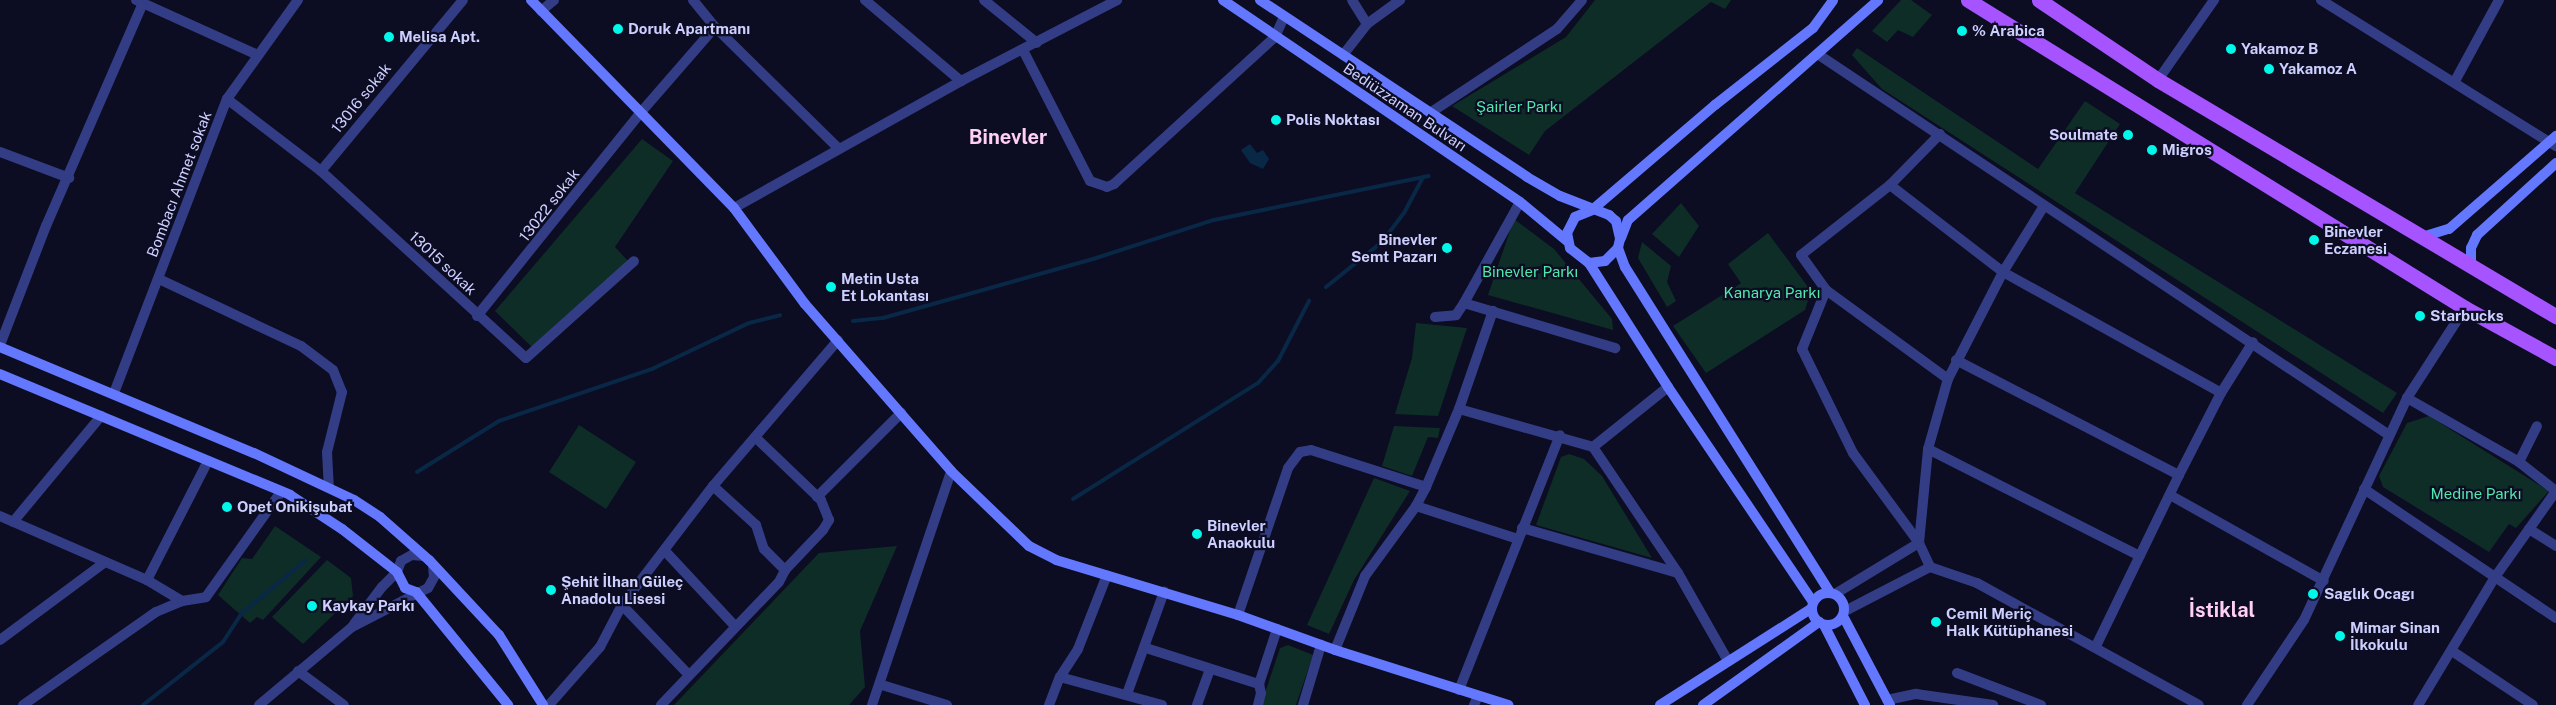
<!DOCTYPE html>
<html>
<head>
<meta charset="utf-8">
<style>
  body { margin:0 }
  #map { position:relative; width:2556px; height:705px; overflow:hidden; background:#0c0c23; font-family:"Public Sans",sans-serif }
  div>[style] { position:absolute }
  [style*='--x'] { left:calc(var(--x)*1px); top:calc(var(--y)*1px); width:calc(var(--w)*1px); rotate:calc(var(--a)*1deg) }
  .green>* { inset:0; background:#0e2d27 }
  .water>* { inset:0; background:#082846 }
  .stream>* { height:4px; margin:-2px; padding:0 2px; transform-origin:2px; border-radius:2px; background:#082846 }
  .street>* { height:10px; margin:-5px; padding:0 5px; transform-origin:5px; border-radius:5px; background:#333d85 }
  .secondary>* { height:10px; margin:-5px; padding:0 5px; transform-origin:5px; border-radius:5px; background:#6478ff }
  .secondary>.ring { margin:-5px; padding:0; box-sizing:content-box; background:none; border:10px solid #6478ff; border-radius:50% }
  .primary>* { height:15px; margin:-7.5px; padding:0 7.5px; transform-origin:7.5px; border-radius:7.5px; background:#a554ff }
  .dots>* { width:14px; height:14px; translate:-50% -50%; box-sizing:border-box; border:2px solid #0c0c23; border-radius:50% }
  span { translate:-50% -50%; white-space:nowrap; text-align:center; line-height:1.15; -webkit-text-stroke:4.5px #0c0c23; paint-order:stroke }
  .poi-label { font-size:15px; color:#cdcfff; font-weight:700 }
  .left { translate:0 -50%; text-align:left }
  .right { translate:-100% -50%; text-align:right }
  .street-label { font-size:15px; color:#cdcfff }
  .park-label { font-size:15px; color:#51e8ab }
  .district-label { font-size:20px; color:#ffcff5; font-weight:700 }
</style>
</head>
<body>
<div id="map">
  <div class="green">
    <div style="clip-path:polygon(1595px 0,1731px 0,1725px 9px,1711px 2px,1545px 131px,1529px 155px,1452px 106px,1566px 37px)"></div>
    <div style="clip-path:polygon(1901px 0,1911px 0,1932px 15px,1913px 37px,1898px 30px,1887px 42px,1872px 31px)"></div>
    <div style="clip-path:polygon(1857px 48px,2038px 169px,2085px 101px,2120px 124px,2075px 193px,2397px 393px,2383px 413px,1882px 89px,1852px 55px)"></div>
    <div style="clip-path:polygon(642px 139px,673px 161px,615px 247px,629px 262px,537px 352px,495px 311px)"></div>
    <div style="clip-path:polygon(1681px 203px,1699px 226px,1679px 257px,1652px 234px)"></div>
    <div style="clip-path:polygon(1514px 219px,1554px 249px,1612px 319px,1613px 330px,1488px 295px)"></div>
    <div style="clip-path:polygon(1768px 233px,1811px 291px,1805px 310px,1706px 373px,1673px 326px,1741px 283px,1728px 264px)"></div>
    <div style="clip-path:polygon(1642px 242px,1671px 266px,1667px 282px,1676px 301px,1667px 307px,1638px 258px)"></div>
    <div style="clip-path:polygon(1416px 323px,1467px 328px,1438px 416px,1395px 414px,1412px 358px)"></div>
    <div style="clip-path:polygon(2429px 416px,2549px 491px,2516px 528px,2509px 524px,2489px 552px,2383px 487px,2379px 476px,2407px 423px)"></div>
    <div style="clip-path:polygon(579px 425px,636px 462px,606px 509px,549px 472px)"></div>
    <div style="clip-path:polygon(1394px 426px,1440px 428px,1438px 438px,1428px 437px,1412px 476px,1382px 466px)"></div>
    <div style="clip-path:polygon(1569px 454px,1584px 459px,1602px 476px,1652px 558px,1536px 525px,1561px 457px)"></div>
    <div style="clip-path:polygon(1374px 478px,1410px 491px,1354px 580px,1329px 634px,1307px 625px)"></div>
    <div style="clip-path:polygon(275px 526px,321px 557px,263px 620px,257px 617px,250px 623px,218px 595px,242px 558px,252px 559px)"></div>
    <div style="clip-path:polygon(897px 546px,860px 631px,865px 687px,849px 705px,674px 705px,819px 553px)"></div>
    <div style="clip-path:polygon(327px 560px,351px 578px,353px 596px,303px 644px,272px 617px)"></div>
    <div style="clip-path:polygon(1288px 645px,1313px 655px,1296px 705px,1261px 705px,1280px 648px)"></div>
  </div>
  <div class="water">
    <div style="clip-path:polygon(1250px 144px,1257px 153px,1263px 150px,1269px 159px,1263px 169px,1250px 163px,1241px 150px)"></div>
  </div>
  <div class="stream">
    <div style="--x:1326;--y:287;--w:72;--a:-38.8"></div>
    <div style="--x:1382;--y:242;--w:36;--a:-53"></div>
    <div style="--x:1404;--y:213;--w:38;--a:-62"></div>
    <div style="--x:853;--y:321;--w:30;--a:-6"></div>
    <div style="--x:883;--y:318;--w:218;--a:-15.7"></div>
    <div style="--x:1093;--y:259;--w:127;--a:-17.9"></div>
    <div style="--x:1214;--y:220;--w:219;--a:-11.6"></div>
    <div style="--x:417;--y:472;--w:97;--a:-31.9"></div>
    <div style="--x:499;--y:421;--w:162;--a:-18.8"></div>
    <div style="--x:652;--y:369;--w:107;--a:-25.4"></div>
    <div style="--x:749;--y:323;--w:32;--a:-14"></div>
    <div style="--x:1073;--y:499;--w:218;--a:-32.1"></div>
    <div style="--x:1258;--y:383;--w:30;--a:-48"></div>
    <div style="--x:1278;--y:361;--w:68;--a:-62.7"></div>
    <div style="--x:143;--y:705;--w:102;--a:-38.2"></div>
    <div style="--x:223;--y:642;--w:35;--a:-57"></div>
    <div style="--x:242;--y:613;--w:83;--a:-39.6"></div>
  </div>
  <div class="street">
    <div style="--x:136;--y:0;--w:134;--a:24.3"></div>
    <div style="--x:693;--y:0;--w:35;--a:51"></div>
    <div style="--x:715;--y:27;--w:174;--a:44.5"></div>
    <div style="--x:865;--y:0;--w:126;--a:40.2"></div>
    <div style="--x:984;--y:0;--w:68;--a:39.1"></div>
    <div style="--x:2321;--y:0;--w:277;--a:31.9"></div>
    <div style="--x:541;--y:11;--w:17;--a:-40"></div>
    <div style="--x:1367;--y:24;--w:41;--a:-36"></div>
    <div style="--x:1023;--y:50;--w:147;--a:62.9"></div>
    <div style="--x:1090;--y:181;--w:18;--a:19"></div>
    <div style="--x:1107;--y:187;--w:8;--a:-23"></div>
    <div style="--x:1114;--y:184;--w:218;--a:-42.4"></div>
    <div style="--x:1275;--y:37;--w:22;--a:-66"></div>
    <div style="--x:1343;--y:55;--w:39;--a:-52"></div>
    <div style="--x:1367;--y:24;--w:28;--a:-122"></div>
    <div style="--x:1819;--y:55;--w:685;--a:33.69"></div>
    <div style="--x:2158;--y:80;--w:98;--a:-55"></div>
    <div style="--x:2455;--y:81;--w:92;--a:-61.5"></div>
    <div style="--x:227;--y:99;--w:118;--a:37.5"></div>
    <div style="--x:321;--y:171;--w:277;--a:42.4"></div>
    <div style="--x:526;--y:358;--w:145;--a:-41.9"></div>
    <div style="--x:1430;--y:113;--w:152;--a:-33.5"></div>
    <div style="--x:1557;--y:29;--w:38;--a:-49"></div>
    <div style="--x:1940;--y:134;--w:71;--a:134.4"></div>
    <div style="--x:1890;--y:185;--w:113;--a:141.8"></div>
    <div style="--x:1801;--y:255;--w:43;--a:54.5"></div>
    <div style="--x:1826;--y:290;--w:151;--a:36.1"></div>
    <div style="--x:0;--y:152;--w:74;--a:20.6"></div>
    <div style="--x:321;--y:171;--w:222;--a:-50.3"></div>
    <div style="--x:1890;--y:185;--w:143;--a:37.6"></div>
    <div style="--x:2003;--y:272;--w:249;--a:29"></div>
    <div style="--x:734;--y:208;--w:260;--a:-29.2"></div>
    <div style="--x:961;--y:81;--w:176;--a:-27.4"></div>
    <div style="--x:159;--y:279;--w:157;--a:25.3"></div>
    <div style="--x:301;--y:346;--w:40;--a:37"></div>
    <div style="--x:333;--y:370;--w:24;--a:68"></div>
    <div style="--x:342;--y:392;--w:62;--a:104"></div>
    <div style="--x:327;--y:452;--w:34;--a:87"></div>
    <div style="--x:1826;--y:290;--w:64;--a:112.1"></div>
    <div style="--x:1802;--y:349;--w:116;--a:63.9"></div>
    <div style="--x:1853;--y:453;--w:112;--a:53.7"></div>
    <div style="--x:1919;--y:543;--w:26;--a:65"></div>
    <div style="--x:1930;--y:567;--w:50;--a:18.8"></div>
    <div style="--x:1977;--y:583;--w:253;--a:28.8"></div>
    <div style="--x:1464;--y:303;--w:115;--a:-61"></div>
    <div style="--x:477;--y:316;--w:263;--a:-51.2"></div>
    <div style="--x:642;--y:111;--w:111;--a:-49"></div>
    <div style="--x:1435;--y:317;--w:21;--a:-5"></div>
    <div style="--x:1456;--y:315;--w:14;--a:-56"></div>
    <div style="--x:1464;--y:303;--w:158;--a:16.6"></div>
    <div style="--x:0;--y:345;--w:128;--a:-68.9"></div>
    <div style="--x:46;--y:226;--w:243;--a:-66.5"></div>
    <div style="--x:1956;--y:360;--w:251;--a:27.3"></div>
    <div style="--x:114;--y:393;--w:315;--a:-69"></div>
    <div style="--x:227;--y:99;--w:122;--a:-54.4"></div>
    <div style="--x:2407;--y:398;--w:129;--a:29.7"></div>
    <div style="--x:2519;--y:462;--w:47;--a:38.1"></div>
    <div style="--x:2556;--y:491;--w:105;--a:125.3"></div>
    <div style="--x:2495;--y:577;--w:149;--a:121"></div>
    <div style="--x:1459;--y:409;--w:139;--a:15.8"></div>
    <div style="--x:1593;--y:447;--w:152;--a:56"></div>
    <div style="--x:1678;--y:573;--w:101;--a:60.4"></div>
    <div style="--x:1593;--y:447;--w:96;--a:-38.7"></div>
    <div style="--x:1928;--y:449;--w:237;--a:26.8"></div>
    <div style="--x:2519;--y:462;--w:40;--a:-63.4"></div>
    <div style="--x:713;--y:486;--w:58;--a:42.2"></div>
    <div style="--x:756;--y:525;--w:25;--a:72"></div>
    <div style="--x:764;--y:549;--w:30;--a:45"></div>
    <div style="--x:2364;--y:489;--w:231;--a:33.9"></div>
    <div style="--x:2170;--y:495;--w:176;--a:29.2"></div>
    <div style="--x:817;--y:497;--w:119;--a:-45"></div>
    <div style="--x:1416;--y:506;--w:107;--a:17.9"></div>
    <div style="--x:0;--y:516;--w:160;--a:23.5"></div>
    <div style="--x:147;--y:580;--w:134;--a:-62.9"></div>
    <div style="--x:13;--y:522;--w:138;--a:-50.3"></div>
    <div style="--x:1522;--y:528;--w:162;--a:16.1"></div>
    <div style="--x:2529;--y:529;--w:32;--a:32"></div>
    <div style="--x:1919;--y:543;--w:94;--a:-84.5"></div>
    <div style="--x:1928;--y:449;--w:73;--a:-74.1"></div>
    <div style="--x:1948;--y:379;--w:120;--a:-62.8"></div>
    <div style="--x:2003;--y:272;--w:78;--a:-58.2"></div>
    <div style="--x:665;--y:551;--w:103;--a:47"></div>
    <div style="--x:147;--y:580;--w:41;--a:31"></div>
    <div style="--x:1835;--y:594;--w:98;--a:-31.3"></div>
    <div style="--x:622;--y:605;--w:97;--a:46.3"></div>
    <div style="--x:1845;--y:611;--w:96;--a:-27.4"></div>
    <div style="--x:1238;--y:615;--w:155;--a:-71.2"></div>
    <div style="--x:1288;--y:468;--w:20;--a:-53"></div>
    <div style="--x:1300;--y:452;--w:11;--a:-10"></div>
    <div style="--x:1311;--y:450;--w:121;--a:17.8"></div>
    <div style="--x:354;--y:624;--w:46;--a:-52.9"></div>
    <div style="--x:382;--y:587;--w:21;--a:-45"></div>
    <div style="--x:397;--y:572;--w:12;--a:-70"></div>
    <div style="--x:401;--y:561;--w:13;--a:-29"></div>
    <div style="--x:412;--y:555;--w:12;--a:5"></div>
    <div style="--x:0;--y:640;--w:131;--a:-36.6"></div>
    <div style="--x:2096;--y:646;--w:190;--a:-64.1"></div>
    <div style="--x:2179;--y:475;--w:92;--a:-62.9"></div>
    <div style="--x:2221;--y:393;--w:60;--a:-57.9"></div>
    <div style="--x:1146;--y:648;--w:119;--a:17.7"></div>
    <div style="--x:1335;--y:650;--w:80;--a:-67.9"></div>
    <div style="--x:1365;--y:576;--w:87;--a:-53.9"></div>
    <div style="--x:1416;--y:506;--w:21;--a:-62"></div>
    <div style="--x:1426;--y:487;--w:85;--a:-67.1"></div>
    <div style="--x:1459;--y:409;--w:104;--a:-70.9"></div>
    <div style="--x:2452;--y:651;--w:97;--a:33.7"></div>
    <div style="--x:298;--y:671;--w:57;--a:36.5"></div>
    <div style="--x:1957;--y:673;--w:90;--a:20.9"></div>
    <div style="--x:1060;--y:677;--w:106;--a:15.4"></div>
    <div style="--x:882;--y:685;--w:68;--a:17.1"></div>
    <div style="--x:1459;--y:690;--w:274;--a:-68.4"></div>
    <div style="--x:1127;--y:694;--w:109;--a:-70.1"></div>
    <div style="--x:1887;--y:700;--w:30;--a:-12"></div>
    <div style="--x:1916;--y:694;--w:78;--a:8.1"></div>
    <div style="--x:23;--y:705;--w:162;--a:-35"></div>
    <div style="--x:156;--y:612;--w:28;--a:-23"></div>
    <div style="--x:182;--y:601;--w:24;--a:-9"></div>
    <div style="--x:206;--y:597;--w:129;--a:-54.5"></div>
    <div style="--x:259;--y:705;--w:121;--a:-40"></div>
    <div style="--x:352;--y:627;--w:85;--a:-27.2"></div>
    <div style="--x:428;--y:588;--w:13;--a:-61"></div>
    <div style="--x:434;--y:577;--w:12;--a:-95"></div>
    <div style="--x:549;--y:705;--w:77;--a:-48.7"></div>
    <div style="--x:600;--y:647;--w:47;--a:-62.4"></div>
    <div style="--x:622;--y:605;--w:150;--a:-52.6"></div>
    <div style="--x:713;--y:486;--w:192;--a:-49.4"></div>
    <div style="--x:661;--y:705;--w:170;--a:-46.2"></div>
    <div style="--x:779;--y:582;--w:13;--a:-63"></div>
    <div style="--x:785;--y:570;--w:55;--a:-46.5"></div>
    <div style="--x:823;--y:530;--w:12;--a:-59"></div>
    <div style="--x:829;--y:520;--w:22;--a:-112"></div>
    <div style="--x:821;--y:500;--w:91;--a:-136.3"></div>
    <div style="--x:872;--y:705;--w:247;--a:-71.3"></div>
    <div style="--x:1049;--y:705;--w:30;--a:-69"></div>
    <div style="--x:1060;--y:677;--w:33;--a:-57"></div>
    <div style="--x:1078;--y:649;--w:79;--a:-68.6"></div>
    <div style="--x:1197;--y:705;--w:38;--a:-70"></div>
    <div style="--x:1258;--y:705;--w:12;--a:-76"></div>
    <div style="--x:1261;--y:693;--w:9;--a:-103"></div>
    <div style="--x:1259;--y:684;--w:58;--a:-71.9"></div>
    <div style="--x:1303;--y:705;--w:63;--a:-73.3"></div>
    <div style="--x:1474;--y:705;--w:10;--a:-66"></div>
    <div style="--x:2247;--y:705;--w:102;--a:-56.2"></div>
    <div style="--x:2304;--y:620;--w:245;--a:-65.1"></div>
    <div style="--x:2407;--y:398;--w:107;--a:-57.2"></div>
  </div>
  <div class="secondary">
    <div style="--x:531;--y:0;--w:291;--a:45.7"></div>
    <div style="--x:734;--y:208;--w:119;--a:53.5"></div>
    <div style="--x:805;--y:304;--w:222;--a:48.8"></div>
    <div style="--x:951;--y:471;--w:108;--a:43.9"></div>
    <div style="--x:1029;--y:546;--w:30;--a:27"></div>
    <div style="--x:1056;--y:560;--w:190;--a:16.8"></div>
    <div style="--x:1238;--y:615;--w:103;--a:19.8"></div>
    <div style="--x:1335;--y:650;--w:182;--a:17.6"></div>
    <div style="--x:1223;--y:0;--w:359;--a:34.2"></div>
    <div style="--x:1520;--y:202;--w:61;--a:39.7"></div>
    <div style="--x:1260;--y:0;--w:320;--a:33.5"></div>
    <div style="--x:1527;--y:177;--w:38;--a:30"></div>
    <div style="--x:1560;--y:196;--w:53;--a:21.2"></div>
    <div style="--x:1609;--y:215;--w:9;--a:41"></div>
    <div style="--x:1616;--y:221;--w:18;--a:77"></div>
    <div style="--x:1620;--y:239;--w:9;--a:103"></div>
    <div style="--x:1618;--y:248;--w:20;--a:70"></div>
    <div style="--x:1625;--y:267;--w:385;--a:57.8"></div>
    <div style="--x:2422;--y:237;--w:28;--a:-17"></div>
    <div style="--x:2449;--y:229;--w:142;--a:-41"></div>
    <div style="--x:1621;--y:238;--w:19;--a:-69"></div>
    <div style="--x:1628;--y:220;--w:333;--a:-41.3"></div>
    <div style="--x:1589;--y:263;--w:16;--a:-7"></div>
    <div style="--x:1605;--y:261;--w:18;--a:-45"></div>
    <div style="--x:2471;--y:266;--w:18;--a:-90"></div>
    <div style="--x:2471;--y:248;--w:14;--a:-65"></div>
    <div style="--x:2477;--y:235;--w:107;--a:-42.3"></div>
    <div style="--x:0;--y:347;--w:275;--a:22.7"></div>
    <div style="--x:254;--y:453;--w:110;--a:25.2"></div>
    <div style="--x:354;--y:500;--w:31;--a:33"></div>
    <div style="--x:380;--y:517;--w:65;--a:41.3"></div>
    <div style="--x:429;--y:560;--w:103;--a:47"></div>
    <div style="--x:499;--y:635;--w:83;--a:57.8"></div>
    <div style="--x:0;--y:374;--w:314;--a:22.6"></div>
    <div style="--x:290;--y:495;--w:62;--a:33.2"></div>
    <div style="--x:342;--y:529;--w:70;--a:38"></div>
    <div style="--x:397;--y:572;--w:18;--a:63"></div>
    <div style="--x:405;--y:588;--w:12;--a:20"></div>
    <div style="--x:416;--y:592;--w:146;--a:50.8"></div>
    <div class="ring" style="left:1812px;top:593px;width:22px;height:22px"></div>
    <div style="--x:1813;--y:602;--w:259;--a:-124"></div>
    <div style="--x:1668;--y:387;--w:147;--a:-122.5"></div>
    <div style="--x:1589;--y:263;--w:24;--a:-142"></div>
    <div style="--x:1570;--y:248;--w:15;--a:-101"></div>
    <div style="--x:1567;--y:233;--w:18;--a:-63"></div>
    <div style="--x:1575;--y:217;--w:18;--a:-22"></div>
    <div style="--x:1592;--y:210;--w:162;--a:-40.5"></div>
    <div style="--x:1715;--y:105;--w:125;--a:-38.2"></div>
    <div style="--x:1813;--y:28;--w:34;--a:-54"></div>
    <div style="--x:1843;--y:616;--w:101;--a:62.2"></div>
    <div style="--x:1824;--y:625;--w:90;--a:62.9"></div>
    <div style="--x:1660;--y:705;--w:180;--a:-32.5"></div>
    <div style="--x:1703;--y:705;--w:143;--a:-35.6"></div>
  </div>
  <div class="primary">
    <div style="--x:1968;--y:0;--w:585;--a:31.79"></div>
    <div style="--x:2465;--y:308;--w:104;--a:28.8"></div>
    <div style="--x:2039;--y:0;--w:143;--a:33.9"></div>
    <div style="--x:2158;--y:80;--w:463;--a:30.7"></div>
  </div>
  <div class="dots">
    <div style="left:618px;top:29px;background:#00f8eb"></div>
    <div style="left:1962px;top:31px;background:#00f8eb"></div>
    <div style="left:389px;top:37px;background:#00f8eb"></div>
    <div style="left:2231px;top:49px;background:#00f8eb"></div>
    <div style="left:2269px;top:69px;background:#00f8eb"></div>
    <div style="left:1276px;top:120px;background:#00f8eb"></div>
    <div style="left:2128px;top:135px;background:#00f8eb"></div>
    <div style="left:2152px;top:150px;background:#00f8eb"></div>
    <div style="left:2314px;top:240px;background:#00f8eb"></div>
    <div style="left:1447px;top:248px;background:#00f8eb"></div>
    <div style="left:831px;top:287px;background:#00f8eb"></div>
    <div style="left:2420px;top:316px;background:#00f8eb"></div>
    <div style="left:227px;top:507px;background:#00f8eb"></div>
    <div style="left:1197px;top:534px;background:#00f8eb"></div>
    <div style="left:551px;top:590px;background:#00f8eb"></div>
    <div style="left:2313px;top:594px;background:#00f8eb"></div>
    <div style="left:312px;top:606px;background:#00f8eb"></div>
    <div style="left:1936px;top:622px;background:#00f8eb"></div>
    <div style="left:2340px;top:636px;background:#00f8eb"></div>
  </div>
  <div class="poi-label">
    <span class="left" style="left:628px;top:29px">Doruk Apartmanı</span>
    <span class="left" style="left:1972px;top:31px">% Arabica</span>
    <span class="left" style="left:399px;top:37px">Melisa Apt.</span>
    <span class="left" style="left:2241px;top:49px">Yakamoz B</span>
    <span class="left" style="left:2279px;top:69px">Yakamoz A</span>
    <span class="left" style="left:1286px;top:120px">Polis Noktası</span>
    <span class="right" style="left:2118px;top:135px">Soulmate</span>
    <span class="left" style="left:2162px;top:150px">Migros</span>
    <span class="left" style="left:2324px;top:240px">Binevler<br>Eczanesi</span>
    <span class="right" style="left:1437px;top:248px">Binevler<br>Semt Pazarı</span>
    <span class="left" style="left:841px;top:287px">Metin Usta<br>Et Lokantası</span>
    <span class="left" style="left:2430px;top:316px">Starbucks</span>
    <span class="left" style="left:237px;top:507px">Opet Onikişubat</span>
    <span class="left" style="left:1207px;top:534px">Binevler<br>Anaokulu</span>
    <span class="left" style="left:561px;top:590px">Şehit İlhan Güleç<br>Anadolu Lisesi</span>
    <span class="left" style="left:2324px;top:594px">Saglık Ocagı</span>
    <span class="left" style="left:322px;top:606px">Kaykay Parkı</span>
    <span class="left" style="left:1946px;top:622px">Cemil Meriç<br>Halk Kütüphanesi</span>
    <span class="left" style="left:2350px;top:636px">Mimar Sinan<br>İlkokulu</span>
  </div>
  <div class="street-label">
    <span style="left:361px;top:98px;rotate:-51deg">13016 sokak</span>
    <span style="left:1405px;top:107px;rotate:34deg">Bediüzzaman Bulvarı</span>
    <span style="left:179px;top:184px;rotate:-69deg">Bombacı Ahmet sokak</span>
    <span style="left:549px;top:205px;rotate:-52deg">13022 sokak</span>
    <span style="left:443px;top:263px;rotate:43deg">13015 sokak</span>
  </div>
  <div class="park-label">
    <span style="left:1519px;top:107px">Şairler Parkı</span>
    <span style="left:1530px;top:272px">Binevler Parkı</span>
    <span style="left:1772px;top:293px">Kanarya Parkı</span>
    <span style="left:2476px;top:494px">Medine Parkı</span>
  </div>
  <div class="district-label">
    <span style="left:1008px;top:137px">Binevler</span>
    <span style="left:2222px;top:610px">İstiklal</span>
  </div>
</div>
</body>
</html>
